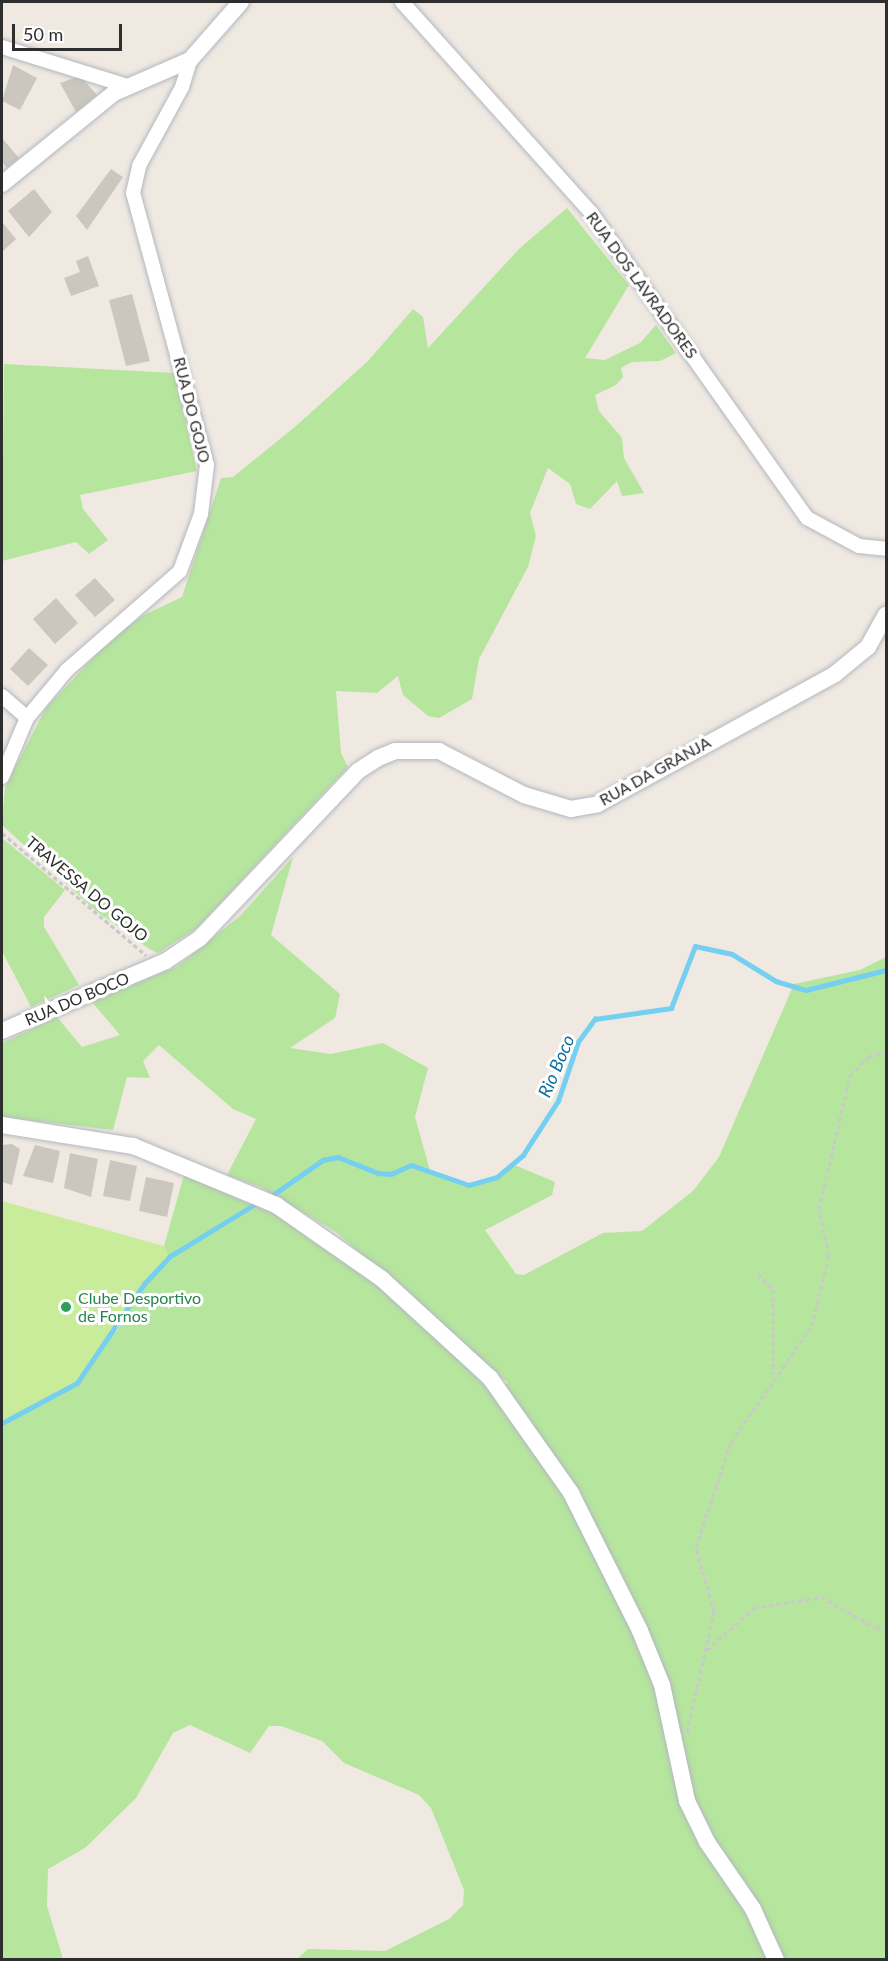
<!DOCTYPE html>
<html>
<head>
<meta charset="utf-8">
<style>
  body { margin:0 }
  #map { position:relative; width:888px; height:1961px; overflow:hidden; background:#efe9e1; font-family:Lato,sans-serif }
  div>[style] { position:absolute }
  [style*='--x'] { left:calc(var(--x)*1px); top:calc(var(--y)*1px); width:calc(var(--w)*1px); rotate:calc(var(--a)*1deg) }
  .green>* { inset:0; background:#b6e59e }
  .pitch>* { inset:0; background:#c9ec9a }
  .stream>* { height:4.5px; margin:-2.25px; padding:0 2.25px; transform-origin:2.25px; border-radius:2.25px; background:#75cff0 }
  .building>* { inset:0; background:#cbc7bf }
  .path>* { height:3px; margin-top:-1.5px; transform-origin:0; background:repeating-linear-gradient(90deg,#c9c9c9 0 4.5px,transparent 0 7.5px) }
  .roads { filter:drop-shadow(0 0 2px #b4b7c1) drop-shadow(0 0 2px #b4b7c1) }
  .minor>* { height:14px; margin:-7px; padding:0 7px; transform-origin:7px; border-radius:7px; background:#fff }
  .tertiary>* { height:16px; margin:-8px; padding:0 8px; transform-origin:8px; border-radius:8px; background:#fff }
  .dots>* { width:16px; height:16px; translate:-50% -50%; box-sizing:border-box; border:3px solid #fff; border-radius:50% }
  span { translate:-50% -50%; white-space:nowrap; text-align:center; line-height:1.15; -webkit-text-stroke:6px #fff; paint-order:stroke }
  .street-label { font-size:16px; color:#2e2e2e }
  .leisure-label { font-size:16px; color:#27864d }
  .left { translate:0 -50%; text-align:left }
  .water-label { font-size:18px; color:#0d6fa3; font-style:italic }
  .frame { position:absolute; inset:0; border:3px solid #2e2e2e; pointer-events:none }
  .scale { position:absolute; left:12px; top:24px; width:110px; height:27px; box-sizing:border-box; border:3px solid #2e2e2e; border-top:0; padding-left:8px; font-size:18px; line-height:21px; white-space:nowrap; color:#2e2e2e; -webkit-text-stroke:4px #fff; paint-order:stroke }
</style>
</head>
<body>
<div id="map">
  <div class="green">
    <div style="clip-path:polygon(567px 208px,629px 285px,585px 358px,605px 360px,640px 343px,656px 325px,676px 353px,660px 361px,632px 362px,621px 368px,623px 377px,616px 385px,595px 395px,599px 411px,622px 438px,624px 458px,644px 493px,622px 496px,617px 481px,590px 509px,576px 504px,570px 484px,548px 468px,530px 513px,536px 536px,528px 567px,479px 659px,472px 699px,439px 718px,428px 716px,403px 695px,398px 676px,377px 693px,336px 691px,341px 753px,348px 767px,197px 928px,158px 953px,151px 950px,96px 911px,2px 825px,5px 787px,46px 708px,105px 645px,142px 616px,182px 597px,221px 478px,233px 477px,296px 426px,368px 361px,413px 309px,423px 317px,428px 348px,520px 248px)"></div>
    <div style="clip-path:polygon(4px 364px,175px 373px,197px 471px,80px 495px,83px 509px,108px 540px,89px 554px,76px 542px,2px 561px)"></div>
    <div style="clip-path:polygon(2px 838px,65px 890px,44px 917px,44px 927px,79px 985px,31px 1007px,2px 951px)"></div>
    <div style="clip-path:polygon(293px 857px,271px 935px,340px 994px,335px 1018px,290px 1048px,331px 1054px,383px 1043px,428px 1068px,415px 1117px,431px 1174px,469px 1185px,497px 1177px,512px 1164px,555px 1182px,552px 1195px,485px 1230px,516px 1274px,524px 1275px,603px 1233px,642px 1231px,693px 1191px,719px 1157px,794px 984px,860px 970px,886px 957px,886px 1959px,297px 1959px,308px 1949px,385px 1951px,449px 1919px,463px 1905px,464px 1890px,431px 1808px,419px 1795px,344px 1763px,322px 1741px,281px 1726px,269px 1726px,250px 1753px,190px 1725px,173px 1733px,136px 1798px,85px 1848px,48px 1869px,47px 1906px,63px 1959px,2px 1959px,2px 1423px,117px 1331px,144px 1284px,169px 1257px,164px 1246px,184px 1175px,281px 1217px,337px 1253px,413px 1314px,493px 1394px,508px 1383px,336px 1232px,260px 1187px,227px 1175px,256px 1119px,233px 1109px,159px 1045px,143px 1061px,150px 1078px,127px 1077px,113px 1130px,2px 1117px,2px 1043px,57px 1017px,82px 1047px,120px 1035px,92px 1002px,178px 966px,240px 916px)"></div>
  </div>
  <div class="pitch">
    <div style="clip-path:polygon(2px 1201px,164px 1246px,169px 1257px,144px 1284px,77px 1383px,2px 1424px)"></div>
  </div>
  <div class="stream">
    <div style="--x:274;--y:1194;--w:60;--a:-34.8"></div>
    <div style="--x:323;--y:1160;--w:15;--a:-11"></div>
    <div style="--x:338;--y:1157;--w:43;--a:21.8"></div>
    <div style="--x:378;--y:1173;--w:13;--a:4"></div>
    <div style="--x:391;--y:1174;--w:22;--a:-24"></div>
    <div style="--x:411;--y:1165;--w:61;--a:19"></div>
    <div style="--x:469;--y:1185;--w:29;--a:-16"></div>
    <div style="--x:497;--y:1177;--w:34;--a:-40"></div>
    <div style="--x:523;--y:1155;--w:64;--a:-57.1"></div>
    <div style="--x:558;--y:1101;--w:62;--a:-71.3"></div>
    <div style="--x:578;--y:1042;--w:29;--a:-54"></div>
    <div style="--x:595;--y:1019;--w:77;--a:-8.2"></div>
    <div style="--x:671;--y:1008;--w:66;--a:-68.8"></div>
    <div style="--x:695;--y:946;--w:38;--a:12"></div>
    <div style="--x:732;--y:954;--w:52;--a:31.5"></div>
    <div style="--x:776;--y:981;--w:31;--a:17"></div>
    <div style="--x:806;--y:990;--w:82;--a:-14"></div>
    <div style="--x:2;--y:1423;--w:85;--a:-28.1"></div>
    <div style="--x:77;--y:1383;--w:120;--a:-55.9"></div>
    <div style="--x:144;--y:1284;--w:37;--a:-47"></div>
    <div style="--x:169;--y:1257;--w:101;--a:-31.6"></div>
  </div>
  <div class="building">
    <div style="clip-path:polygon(13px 65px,37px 78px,20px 110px,2px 101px)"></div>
    <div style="clip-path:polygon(80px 76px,97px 95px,76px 112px,60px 83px)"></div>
    <div style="clip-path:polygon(2px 138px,19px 158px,7px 168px,2px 162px)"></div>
    <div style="clip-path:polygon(111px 169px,123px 177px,87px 230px,76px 216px)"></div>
    <div style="clip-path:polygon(34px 189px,52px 212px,29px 237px,8px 211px)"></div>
    <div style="clip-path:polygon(2px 222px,16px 239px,2px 252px)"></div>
    <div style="clip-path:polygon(88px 256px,99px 286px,71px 296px,64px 278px,80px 272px,76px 261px)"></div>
    <div style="clip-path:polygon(132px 294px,150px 361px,126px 366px,109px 300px)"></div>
    <div style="clip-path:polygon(95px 578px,115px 600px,95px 617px,75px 595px)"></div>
    <div style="clip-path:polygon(56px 598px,78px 623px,55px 644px,33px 619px)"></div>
    <div style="clip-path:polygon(29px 648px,48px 665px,28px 686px,10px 669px)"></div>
    <div style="clip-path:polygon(12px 1144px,20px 1149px,12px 1185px,2px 1182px,2px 1145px)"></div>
    <div style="clip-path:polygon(35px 1145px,60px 1151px,53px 1183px,23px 1176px)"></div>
    <div style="clip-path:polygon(70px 1153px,98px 1159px,91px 1197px,64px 1188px)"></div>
    <div style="clip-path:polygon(110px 1160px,137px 1166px,130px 1201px,103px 1196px)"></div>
    <div style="clip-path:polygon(146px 1177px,174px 1183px,167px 1217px,139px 1211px)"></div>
  </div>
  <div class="path">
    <div style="--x:2;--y:833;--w:189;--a:40.3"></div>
    <div style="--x:758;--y:1273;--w:22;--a:47"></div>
    <div style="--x:773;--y:1289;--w:84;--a:90"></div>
    <div style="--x:707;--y:1650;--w:63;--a:-41.8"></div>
    <div style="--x:754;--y:1608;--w:68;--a:-9.3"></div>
    <div style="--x:821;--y:1597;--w:63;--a:29.4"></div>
    <div style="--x:876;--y:1628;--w:10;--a:-11"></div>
    <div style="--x:687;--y:1732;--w:123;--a:-77.3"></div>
    <div style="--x:714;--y:1612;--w:67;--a:-105.5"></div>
    <div style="--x:696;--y:1547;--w:111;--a:-71.6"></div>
    <div style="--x:731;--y:1442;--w:141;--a:-55.1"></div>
    <div style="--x:812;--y:1326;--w:73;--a:-76.5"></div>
    <div style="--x:829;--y:1255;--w:47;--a:-102.3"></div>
    <div style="--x:819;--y:1209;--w:137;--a:-76.9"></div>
    <div style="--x:850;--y:1076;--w:28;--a:-46"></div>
    <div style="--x:869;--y:1056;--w:17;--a:-13"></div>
  </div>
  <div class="roads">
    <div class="minor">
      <div style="--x:402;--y:2;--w:283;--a:48.1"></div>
      <div style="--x:591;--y:213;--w:374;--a:54.7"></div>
      <div style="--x:807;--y:518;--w:59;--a:28.3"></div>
      <div style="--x:859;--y:546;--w:27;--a:6"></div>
      <div style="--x:2;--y:47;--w:131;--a:17.3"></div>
      <div style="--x:2;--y:696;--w:33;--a:41"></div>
      <div style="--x:2;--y:777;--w:64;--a:-67"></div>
      <div style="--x:27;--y:718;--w:62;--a:-50.2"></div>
      <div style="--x:67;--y:670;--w:150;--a:-41.2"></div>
      <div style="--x:180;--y:571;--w:61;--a:-69.8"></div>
      <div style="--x:201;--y:514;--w:49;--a:-83"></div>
      <div style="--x:207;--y:465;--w:282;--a:-105.2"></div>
      <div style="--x:133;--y:193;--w:28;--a:-77"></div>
      <div style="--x:139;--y:166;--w:90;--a:-61.4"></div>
      <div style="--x:182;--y:87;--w:28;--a:-73"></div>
    </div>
    <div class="tertiary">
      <div style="--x:2;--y:184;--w:144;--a:-39.1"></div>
      <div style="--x:114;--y:93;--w:83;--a:-23.5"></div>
      <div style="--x:190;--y:60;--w:77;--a:-48.7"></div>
      <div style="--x:2;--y:1031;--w:178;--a:-23.1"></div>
      <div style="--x:166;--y:961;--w:41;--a:-34.1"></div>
      <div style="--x:200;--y:938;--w:230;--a:-46.6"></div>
      <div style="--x:358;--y:771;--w:24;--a:-33"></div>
      <div style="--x:378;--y:758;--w:18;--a:-22"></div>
      <div style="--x:395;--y:751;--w:44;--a:0"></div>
      <div style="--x:439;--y:751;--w:96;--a:27.4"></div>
      <div style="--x:524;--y:795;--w:49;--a:16.6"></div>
      <div style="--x:571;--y:809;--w:27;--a:-10"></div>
      <div style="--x:598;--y:804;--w:270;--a:-28.7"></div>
      <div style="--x:835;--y:674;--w:43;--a:-39.3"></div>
      <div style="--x:868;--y:647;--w:37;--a:-61"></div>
      <div style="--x:2;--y:1125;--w:133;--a:9.1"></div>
      <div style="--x:133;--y:1146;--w:155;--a:22.4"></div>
      <div style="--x:276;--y:1205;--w:129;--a:34.9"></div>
      <div style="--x:382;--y:1279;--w:147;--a:42.5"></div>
      <div style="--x:490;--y:1378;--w:141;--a:54.8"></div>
      <div style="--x:571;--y:1493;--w:154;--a:63.4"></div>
      <div style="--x:640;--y:1631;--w:58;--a:67.8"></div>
      <div style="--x:662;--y:1685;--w:119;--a:77.8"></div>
      <div style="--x:687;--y:1801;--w:46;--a:64"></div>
      <div style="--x:707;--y:1842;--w:81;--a:55.5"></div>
      <div style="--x:753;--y:1909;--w:56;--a:65.7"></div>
    </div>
  </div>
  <div class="dots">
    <div style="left:66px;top:1307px;background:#2e9e5b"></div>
  </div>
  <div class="street-label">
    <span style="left:642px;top:285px;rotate:54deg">RUA DOS LAVRADORES</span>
    <span style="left:192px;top:410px;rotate:76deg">RUA DO GOJO</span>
    <span style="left:655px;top:771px;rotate:-29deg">RUA DA GRANJA</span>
    <span style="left:87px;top:889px;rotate:40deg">TRAVESSA DO GOJO</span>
    <span style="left:77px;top:999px;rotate:-23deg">RUA DO BOCO</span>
  </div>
  <div class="leisure-label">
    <span class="left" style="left:78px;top:1307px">Clube Desportivo<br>de Fornos</span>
  </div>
  <div class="water-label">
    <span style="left:556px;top:1066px;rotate:-67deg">Rio Boco</span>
  </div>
  <div class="frame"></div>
  <div class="scale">50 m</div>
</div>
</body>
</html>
